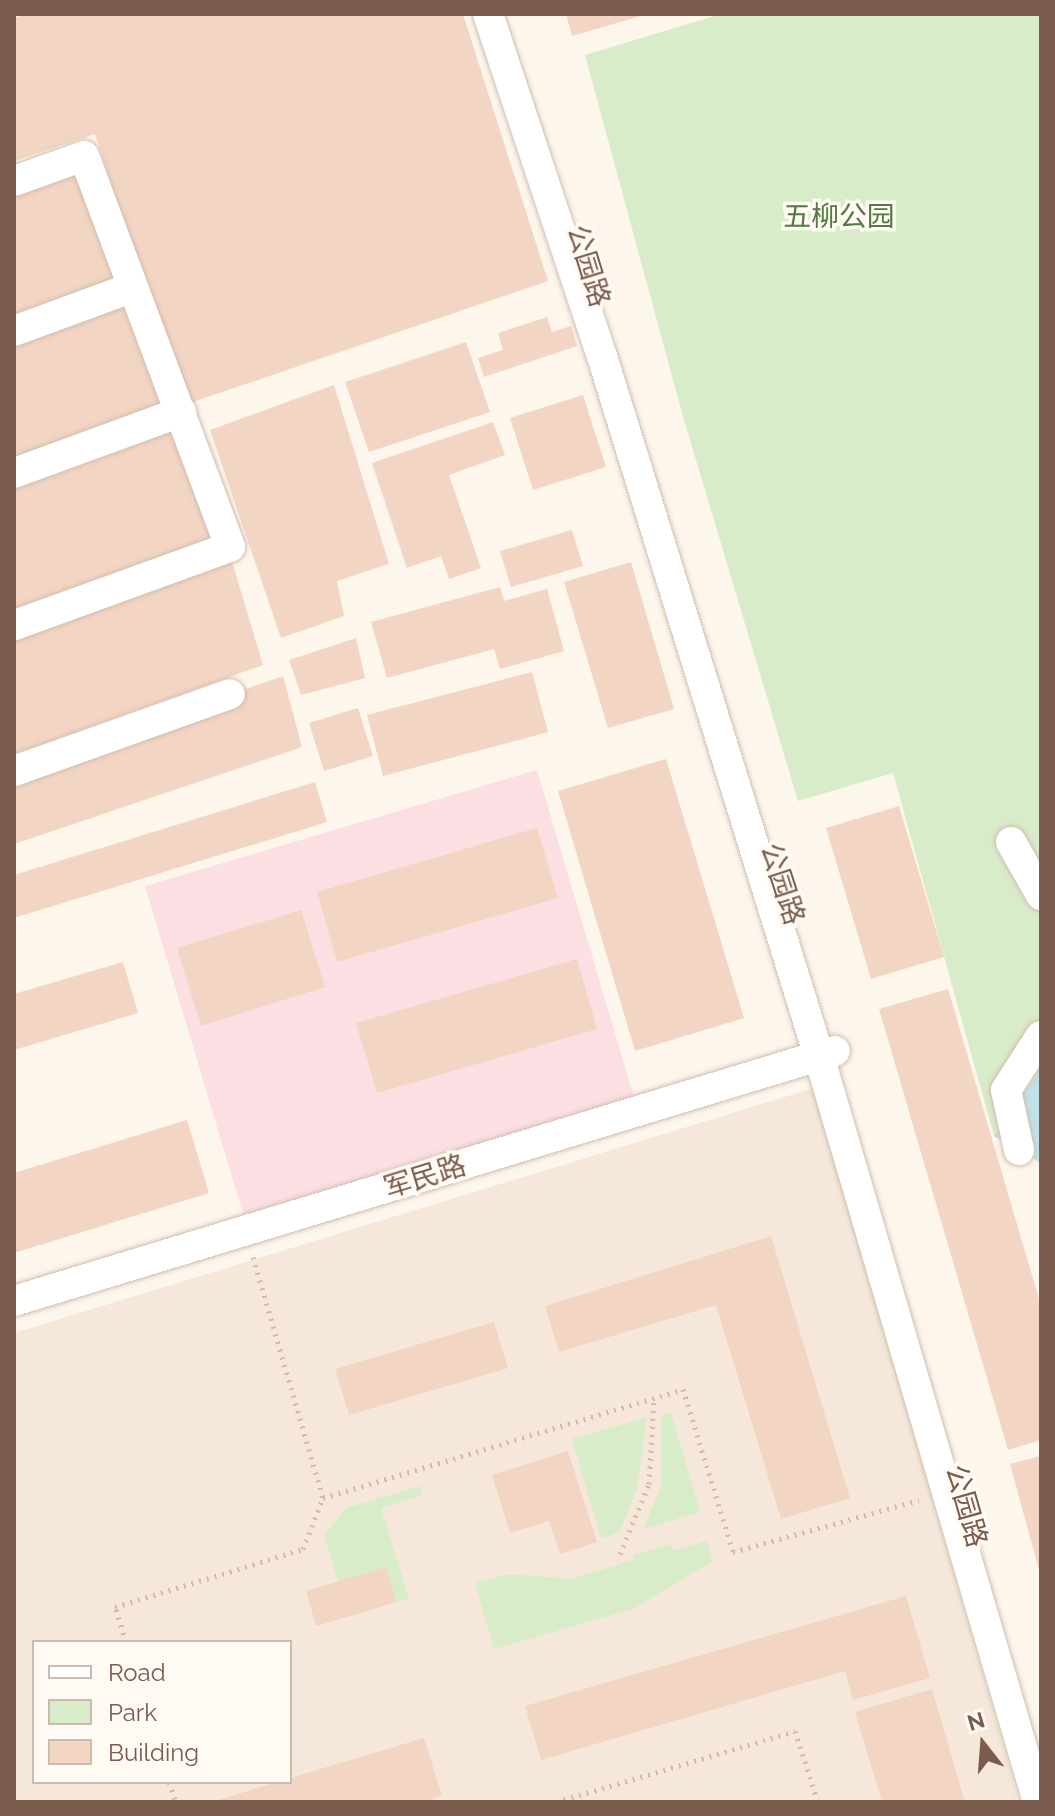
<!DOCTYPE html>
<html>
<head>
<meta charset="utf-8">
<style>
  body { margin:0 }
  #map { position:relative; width:1055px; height:1816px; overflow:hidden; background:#fdf6ec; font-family:Raleway,"Noto Sans SC",sans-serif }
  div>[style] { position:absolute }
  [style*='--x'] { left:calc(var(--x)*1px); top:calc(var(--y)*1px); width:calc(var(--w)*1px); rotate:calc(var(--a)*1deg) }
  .residential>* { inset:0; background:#f5e8da }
  .medical>* { inset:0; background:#fbdfe3 }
  .green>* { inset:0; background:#d8ecc9 }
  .water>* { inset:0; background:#bfe3e8 }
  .building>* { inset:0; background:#f3d5c3 }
  .path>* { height:5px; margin-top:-2.5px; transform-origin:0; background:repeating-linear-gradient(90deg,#d9b8a5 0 2px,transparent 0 8px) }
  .roads { filter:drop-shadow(0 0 2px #d1beb0) drop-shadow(0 0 2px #d1beb0) }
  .minor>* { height:30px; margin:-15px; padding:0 15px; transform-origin:15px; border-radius:15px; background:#fff }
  span { translate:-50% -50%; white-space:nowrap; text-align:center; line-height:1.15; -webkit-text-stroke:7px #fffaf3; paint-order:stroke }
  .park-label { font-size:28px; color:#537a41 }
  .street-label { font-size:28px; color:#7a5c4d }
  .frame { position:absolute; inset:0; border:16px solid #7a5c4d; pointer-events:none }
  .legend { position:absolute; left:32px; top:1640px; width:260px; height:144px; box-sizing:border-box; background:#fffaf3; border:2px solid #cabbb1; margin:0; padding:10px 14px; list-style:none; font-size:24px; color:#7a5c4d }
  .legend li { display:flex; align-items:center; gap:16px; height:40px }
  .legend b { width:40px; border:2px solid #cabbb1 }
  .north { position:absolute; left:943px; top:1704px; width:80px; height:80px; -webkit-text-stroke:6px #fffaf3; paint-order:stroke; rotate:343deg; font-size:22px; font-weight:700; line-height:32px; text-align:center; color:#7a5c4d }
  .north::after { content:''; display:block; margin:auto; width:28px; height:36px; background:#7a5c4d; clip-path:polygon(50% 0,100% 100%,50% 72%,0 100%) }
</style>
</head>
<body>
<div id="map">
  <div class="residential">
    <div style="clip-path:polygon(evenodd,814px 1088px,1020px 1802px,14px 1802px,14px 1333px,814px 1088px,34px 1642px,290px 1642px,290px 1782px,34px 1782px,34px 1642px)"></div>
  </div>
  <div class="medical">
    <div style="clip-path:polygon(537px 770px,635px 1101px,244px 1217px,145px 886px)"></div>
  </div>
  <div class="green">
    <div style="clip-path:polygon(721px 14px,1041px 14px,1041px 1163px,994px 1136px,893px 773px,798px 801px,682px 413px,585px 55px)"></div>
    <div style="clip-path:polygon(671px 1412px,700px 1512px,643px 1529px,662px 1484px,662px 1415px)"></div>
    <div style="clip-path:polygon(647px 1417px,637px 1488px,620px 1531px,601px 1539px,572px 1439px)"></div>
    <div style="clip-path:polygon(420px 1486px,423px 1495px,381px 1508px,409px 1599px,397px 1602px,386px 1567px,338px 1582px,324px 1535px,346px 1508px)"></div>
    <div style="clip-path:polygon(707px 1541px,713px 1561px,633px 1609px,494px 1649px,475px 1583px,509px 1574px,570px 1579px,634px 1560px,633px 1555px,671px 1544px,673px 1551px)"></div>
  </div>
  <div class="water">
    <div style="clip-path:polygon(1041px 1069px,1041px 1163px,994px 1136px)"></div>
  </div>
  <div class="building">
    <div style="clip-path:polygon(26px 14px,463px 14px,548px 281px,184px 405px,95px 134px,14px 161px,14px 18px)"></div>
    <div style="clip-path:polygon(566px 14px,643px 14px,644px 15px,572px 36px)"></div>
    <div style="clip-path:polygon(77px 159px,117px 278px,14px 316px,14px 181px)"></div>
    <div style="clip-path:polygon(125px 298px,230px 547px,14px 625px,14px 338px)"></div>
    <div style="clip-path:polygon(547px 317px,552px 332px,571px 326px,577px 346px,484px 377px,478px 358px,503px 350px,498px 333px)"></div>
    <div style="clip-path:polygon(466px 342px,490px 412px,369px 452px,345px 382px)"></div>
    <div style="clip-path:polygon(334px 385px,389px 564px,337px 581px,344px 616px,281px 638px,210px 430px)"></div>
    <div style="clip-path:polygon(583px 395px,606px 467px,533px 490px,510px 418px)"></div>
    <div style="clip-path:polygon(493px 422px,505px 455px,449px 475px,481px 568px,449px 579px,441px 556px,407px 568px,372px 463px)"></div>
    <div style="clip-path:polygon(572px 530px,583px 566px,511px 587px,500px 551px)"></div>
    <div style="clip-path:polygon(231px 558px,263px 665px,14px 754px,14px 638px)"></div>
    <div style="clip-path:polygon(631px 562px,674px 709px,608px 728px,564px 582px)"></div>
    <div style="clip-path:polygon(500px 587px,504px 601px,547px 589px,564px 651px,500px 669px,494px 649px,387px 678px,371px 622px)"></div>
    <div style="clip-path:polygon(356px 638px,365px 678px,301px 695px,289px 660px)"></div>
    <div style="clip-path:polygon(532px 672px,548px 732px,383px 776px,367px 715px)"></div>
    <div style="clip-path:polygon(283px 676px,302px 747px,14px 844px,14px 771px)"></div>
    <div style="clip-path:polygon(358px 708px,373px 756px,324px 771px,309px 723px)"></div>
    <div style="clip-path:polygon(666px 759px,744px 1018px,635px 1051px,558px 791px)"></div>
    <div style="clip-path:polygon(315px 782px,327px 822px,14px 918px,14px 875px)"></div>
    <div style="clip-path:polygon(899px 806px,944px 957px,871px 979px,826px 828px)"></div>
    <div style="clip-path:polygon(537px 828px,558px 898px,337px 962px,317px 892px)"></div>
    <div style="clip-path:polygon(301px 910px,325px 987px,201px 1026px,177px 948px)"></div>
    <div style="clip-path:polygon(577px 959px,597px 1029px,377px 1093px,356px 1023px)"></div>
    <div style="clip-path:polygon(123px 962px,138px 1013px,14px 1050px,14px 994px)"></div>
    <div style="clip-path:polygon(948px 989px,1041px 1306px,1041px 1440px,1008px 1450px,879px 1009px)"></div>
    <div style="clip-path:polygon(187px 1120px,209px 1193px,14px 1253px,14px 1173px)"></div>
    <div style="clip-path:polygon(771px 1236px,850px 1498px,781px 1519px,716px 1305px,559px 1352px,545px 1306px)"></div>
    <div style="clip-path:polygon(494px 1322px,508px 1368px,349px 1415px,335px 1369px)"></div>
    <div style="clip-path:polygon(568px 1451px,597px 1542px,560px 1554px,549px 1521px,510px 1533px,492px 1475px)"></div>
    <div style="clip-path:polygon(1041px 1456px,1041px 1574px,1040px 1574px,1010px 1464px)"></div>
    <div style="clip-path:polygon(386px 1567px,397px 1602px,316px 1626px,306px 1591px)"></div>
    <div style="clip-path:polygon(906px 1596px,930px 1678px,853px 1700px,845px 1671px,541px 1760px,525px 1706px)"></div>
    <div style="clip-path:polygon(932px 1689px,965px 1802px,882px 1802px,855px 1712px)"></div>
    <div style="clip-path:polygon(424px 1738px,442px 1796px,423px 1802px,218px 1800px,277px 1782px,290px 1782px,290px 1778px)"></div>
  </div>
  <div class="path">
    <div style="--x:253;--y:1257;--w:251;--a:73.8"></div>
    <div style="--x:620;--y:1554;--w:76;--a:-67.5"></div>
    <div style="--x:649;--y:1484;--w:86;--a:-86.7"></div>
    <div style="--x:126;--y:1642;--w:37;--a:-107"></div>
    <div style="--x:115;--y:1607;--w:197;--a:-17.1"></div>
    <div style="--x:303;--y:1549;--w:55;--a:-68.6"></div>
    <div style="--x:323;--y:1498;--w:376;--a:-16.8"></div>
    <div style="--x:683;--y:1389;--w:170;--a:72.9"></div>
    <div style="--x:733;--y:1552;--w:193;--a:-15.6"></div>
    <div style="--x:169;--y:1782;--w:21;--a:71"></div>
    <div style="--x:556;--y:1802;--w:249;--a:-16.5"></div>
    <div style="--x:795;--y:1731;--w:75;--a:72.1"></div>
  </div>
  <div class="roads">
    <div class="minor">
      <div style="--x:488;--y:14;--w:360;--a:71.6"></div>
      <div style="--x:602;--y:356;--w:733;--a:72.78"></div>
      <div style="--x:819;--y:1056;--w:777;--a:73.64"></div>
      <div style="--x:14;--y:181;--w:74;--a:-19.7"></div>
      <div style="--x:84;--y:156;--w:417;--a:69.5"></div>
      <div style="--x:230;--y:547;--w:230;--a:160.1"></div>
      <div style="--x:14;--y:331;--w:125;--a:-20.2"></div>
      <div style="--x:14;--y:473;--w:178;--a:-20.1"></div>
      <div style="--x:14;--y:771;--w:229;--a:-19.6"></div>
      <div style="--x:1011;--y:842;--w:61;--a:60.5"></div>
      <div style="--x:1019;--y:1150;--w:61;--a:-102.2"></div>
      <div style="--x:1006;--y:1090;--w:64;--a:-57.1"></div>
      <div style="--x:14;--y:1301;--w:858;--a:-16.94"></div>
    </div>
  </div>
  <div class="park-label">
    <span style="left:839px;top:217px">五柳公园</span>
  </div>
  <div class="street-label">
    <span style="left:588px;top:266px;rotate:73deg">公园路</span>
    <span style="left:782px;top:884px;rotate:72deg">公园路</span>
    <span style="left:425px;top:1177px;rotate:-17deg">军民路</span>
    <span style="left:966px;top:1506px;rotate:74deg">公园路</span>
  </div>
  <div class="frame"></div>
  <ul class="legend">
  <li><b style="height:10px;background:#fff"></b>Road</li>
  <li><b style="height:22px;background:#d8ecc9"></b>Park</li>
  <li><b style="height:22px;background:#f3d5c3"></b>Building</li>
  </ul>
  <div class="north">N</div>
</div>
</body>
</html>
